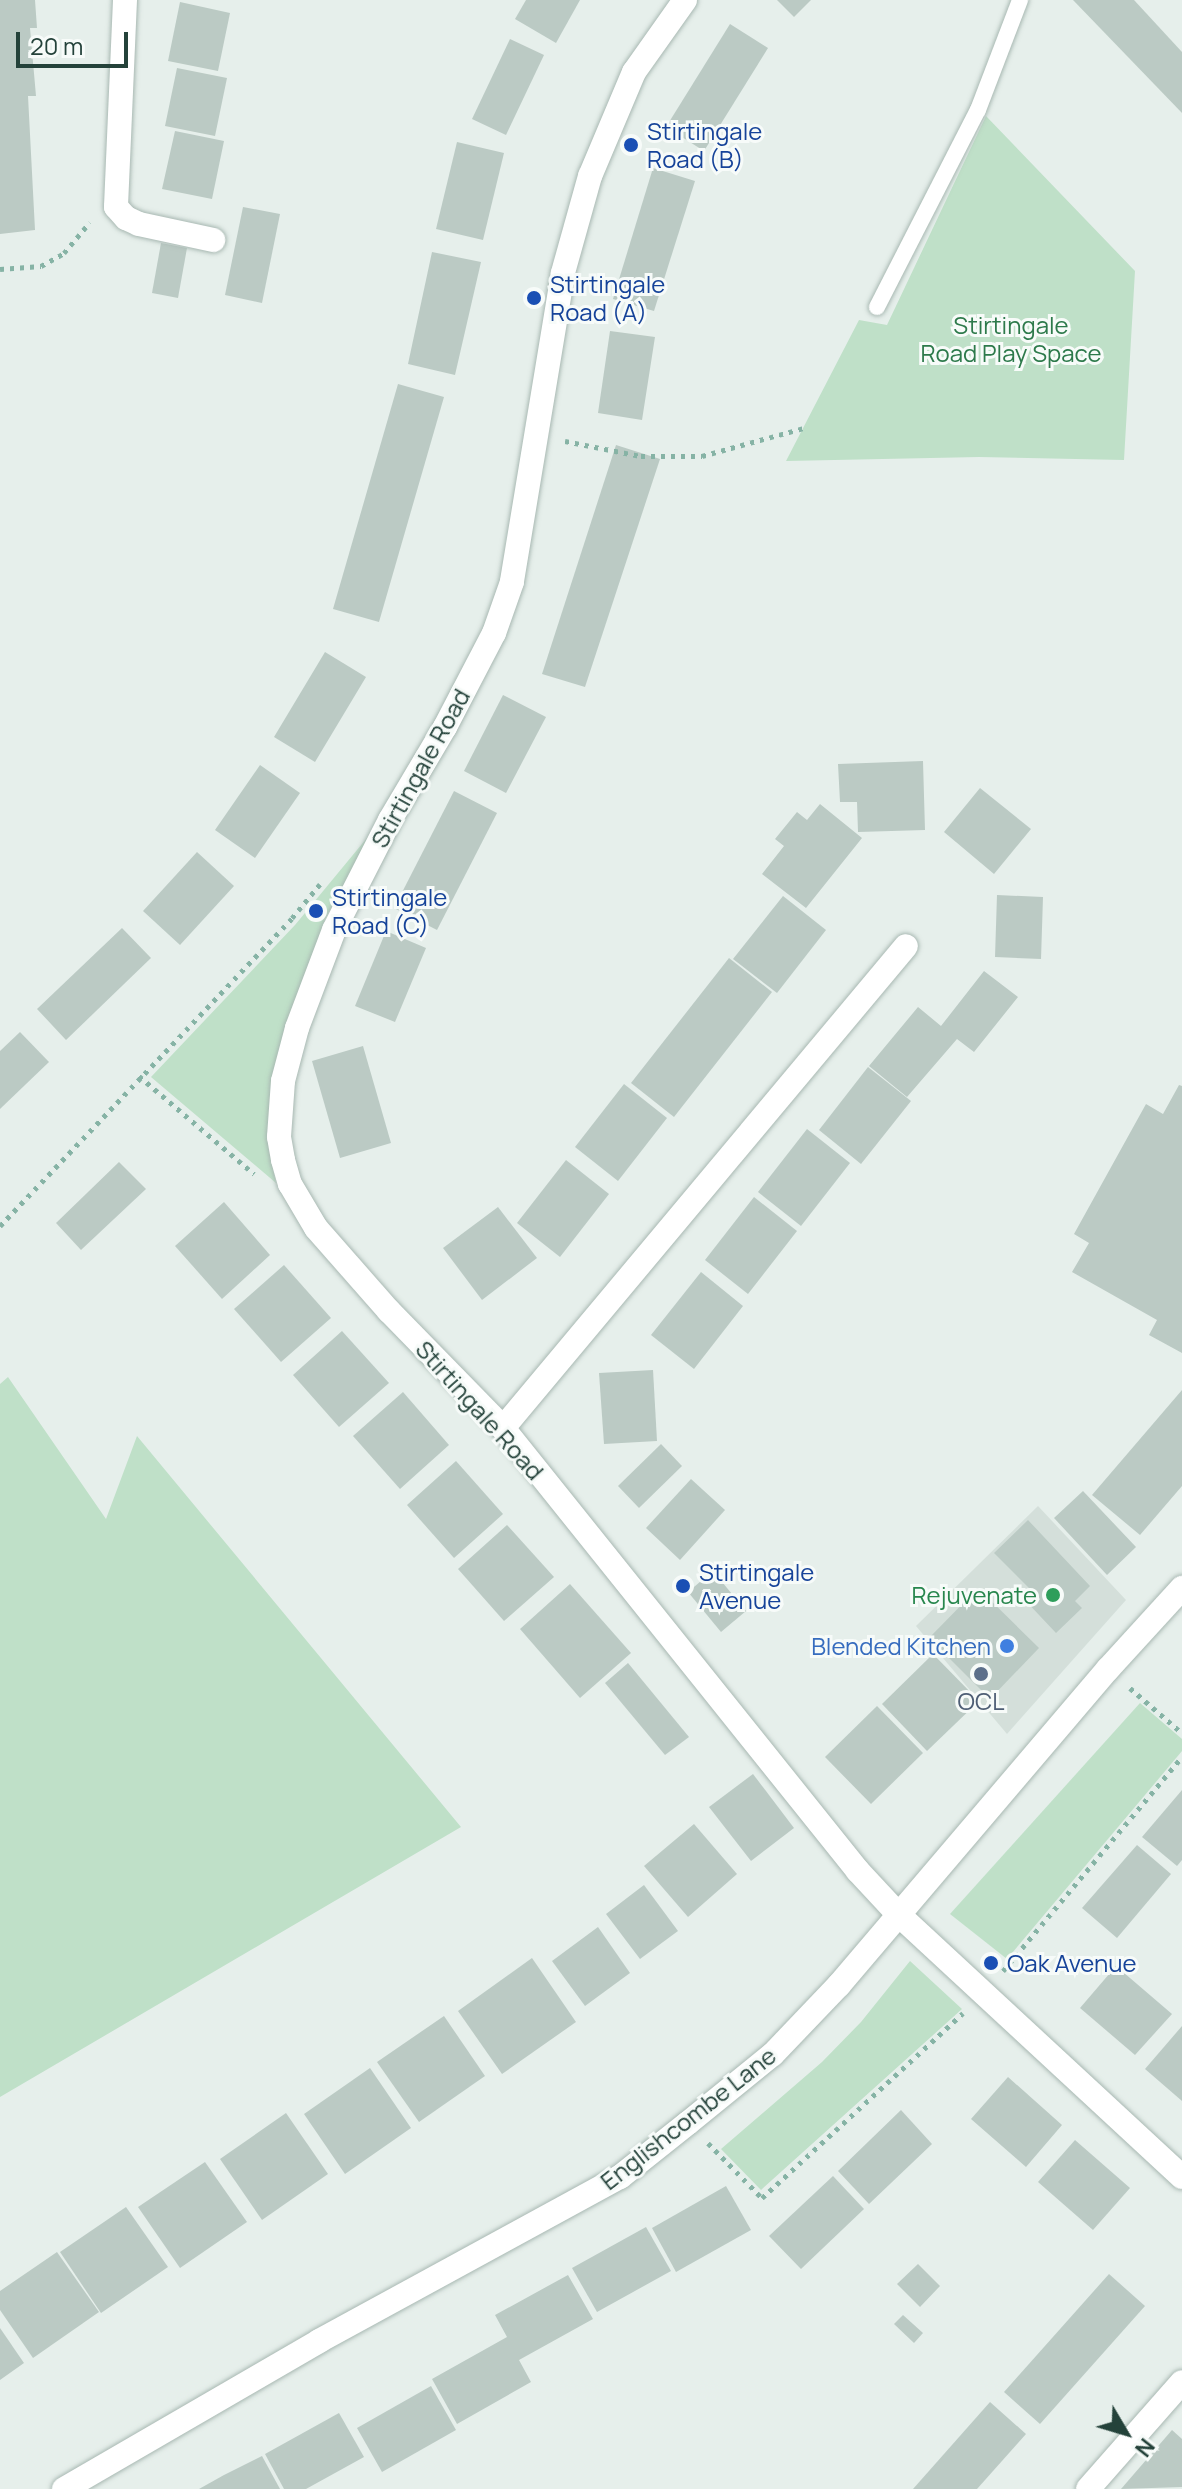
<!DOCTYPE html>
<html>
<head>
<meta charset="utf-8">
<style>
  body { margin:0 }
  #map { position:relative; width:1182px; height:2489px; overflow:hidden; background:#e6efeb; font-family:Manrope,sans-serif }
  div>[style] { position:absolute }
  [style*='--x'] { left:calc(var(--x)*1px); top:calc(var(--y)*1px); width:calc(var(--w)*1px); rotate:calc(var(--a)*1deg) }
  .built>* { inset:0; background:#d4dfda }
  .green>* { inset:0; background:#bfe0c8 }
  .building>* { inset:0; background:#bbcac4 }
  .path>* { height:5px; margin-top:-2.5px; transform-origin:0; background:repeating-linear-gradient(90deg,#86b3a5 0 4px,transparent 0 10px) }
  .roads { filter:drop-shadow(0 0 2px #a8b8b2) drop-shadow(0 0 2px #a8b8b2) }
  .lane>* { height:16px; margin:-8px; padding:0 8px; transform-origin:8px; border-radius:8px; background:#fff }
  .street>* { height:24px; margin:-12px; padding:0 12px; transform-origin:12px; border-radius:12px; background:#fff }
  .secondary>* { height:24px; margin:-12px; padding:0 12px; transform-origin:12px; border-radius:12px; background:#fff }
  .dots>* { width:22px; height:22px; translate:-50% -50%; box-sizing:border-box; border:4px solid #f7fbf9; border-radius:50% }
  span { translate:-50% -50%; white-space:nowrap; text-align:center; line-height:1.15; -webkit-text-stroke:6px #f7fbf9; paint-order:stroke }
  .transit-label { font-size:24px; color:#164399 }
  .left { translate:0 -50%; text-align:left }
  .park-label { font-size:24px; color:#2d7a4b }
  .street-label { font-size:24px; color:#24423a }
  .leisure-label { font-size:24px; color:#27864d }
  .right { translate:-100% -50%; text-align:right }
  .shop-label { font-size:24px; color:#366cbe }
  .service-label { font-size:24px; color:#4e5e75 }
  .north { position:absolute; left:1086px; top:2393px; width:80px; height:80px; -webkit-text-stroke:6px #f7fbf9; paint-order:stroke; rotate:128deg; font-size:22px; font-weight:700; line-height:32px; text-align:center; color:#24423a }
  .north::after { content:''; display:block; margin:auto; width:28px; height:36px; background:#24423a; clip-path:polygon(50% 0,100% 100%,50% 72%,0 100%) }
  .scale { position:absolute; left:16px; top:32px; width:112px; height:36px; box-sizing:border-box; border:4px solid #24423a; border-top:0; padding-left:10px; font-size:24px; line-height:28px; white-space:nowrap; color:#24423a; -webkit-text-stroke:6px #f7fbf9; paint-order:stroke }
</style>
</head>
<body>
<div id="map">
  <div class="built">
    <div style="clip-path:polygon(1038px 1506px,1126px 1600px,1007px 1734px,916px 1626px)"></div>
  </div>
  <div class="green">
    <div style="clip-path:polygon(986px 116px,1135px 271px,1124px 460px,979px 457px,786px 461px,859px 320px,887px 325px)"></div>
    <div style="clip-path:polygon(376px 827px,325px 919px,273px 1083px,271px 1158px,276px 1183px,151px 1077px,295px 925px)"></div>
    <div style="clip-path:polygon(8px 1377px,106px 1519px,137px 1436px,461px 1827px,0 2097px,0 1384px)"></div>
    <div style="clip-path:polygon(1140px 1703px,1182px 1739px,1182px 1751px,1007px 1959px,950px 1914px)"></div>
    <div style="clip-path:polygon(910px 1961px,962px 2009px,761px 2190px,721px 2149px,822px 2062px,861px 2022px)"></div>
  </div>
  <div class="building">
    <div style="clip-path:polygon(0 0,35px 0,37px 28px,30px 28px,36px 96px,28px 96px,35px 230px,0 234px)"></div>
    <div style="clip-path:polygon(526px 0,580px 0,556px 43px,515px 19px)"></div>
    <div style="clip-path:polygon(777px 0,811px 0,794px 17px)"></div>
    <div style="clip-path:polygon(1073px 0,1134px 0,1182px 52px,1182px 113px)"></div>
    <div style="clip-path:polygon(180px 2px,230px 13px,218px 71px,168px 61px)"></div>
    <div style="clip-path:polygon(730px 24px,768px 48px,704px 151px,666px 127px)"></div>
    <div style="clip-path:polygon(510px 39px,544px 55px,506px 135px,472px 119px)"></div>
    <div style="clip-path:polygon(177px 68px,227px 78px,215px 136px,165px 126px)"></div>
    <div style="clip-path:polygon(175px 131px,224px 141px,212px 199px,162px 189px)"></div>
    <div style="clip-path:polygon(457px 142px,504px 153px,483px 240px,436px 229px)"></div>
    <div style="clip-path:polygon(653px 168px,695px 181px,654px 311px,613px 299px)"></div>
    <div style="clip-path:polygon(243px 207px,280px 214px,262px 303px,225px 295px)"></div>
    <div style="clip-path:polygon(161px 243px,187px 248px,178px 298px,152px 293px)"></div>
    <div style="clip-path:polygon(432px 252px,481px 262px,455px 375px,408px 364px)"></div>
    <div style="clip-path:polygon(610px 331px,655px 337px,642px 420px,598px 413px)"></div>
    <div style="clip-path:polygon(398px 384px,444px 397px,379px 622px,333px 609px)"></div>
    <div style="clip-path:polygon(616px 445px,660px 459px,585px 687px,542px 674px)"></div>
    <div style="clip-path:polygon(325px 652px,366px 677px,315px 762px,274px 737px)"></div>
    <div style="clip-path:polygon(503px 695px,546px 717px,506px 793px,464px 771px)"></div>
    <div style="clip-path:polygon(923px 761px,925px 830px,858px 832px,857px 802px,840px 802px,838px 764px)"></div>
    <div style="clip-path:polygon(260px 765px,300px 793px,255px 858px,215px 830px)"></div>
    <div style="clip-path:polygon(980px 788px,1031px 829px,994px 874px,944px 832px)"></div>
    <div style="clip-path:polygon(454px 791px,497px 813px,437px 930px,394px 908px)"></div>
    <div style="clip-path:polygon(820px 804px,862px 838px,806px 908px,762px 874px,784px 846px,775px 839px,797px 812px,807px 820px)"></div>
    <div style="clip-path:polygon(197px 852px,234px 886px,180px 945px,143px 911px)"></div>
    <div style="clip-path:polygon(997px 895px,1043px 897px,1041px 959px,995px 957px)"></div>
    <div style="clip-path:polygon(783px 896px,826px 930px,777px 993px,733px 959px)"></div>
    <div style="clip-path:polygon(122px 928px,151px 958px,66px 1040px,37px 1009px)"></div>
    <div style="clip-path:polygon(386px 931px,426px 948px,395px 1022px,355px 1006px)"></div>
    <div style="clip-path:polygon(729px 958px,772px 992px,674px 1117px,631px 1083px)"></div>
    <div style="clip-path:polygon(984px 971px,1018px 997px,974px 1052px,957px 1039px,907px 1097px,869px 1066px,918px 1007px,941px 1026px)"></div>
    <div style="clip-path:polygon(20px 1032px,49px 1062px,0 1109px,0 1051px)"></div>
    <div style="clip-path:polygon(363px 1046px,391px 1143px,340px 1158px,312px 1061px)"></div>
    <div style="clip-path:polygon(868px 1067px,911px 1101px,861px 1164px,819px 1130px)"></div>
    <div style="clip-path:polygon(624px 1084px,667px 1118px,618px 1181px,575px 1147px)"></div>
    <div style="clip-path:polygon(1179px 1085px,1182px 1086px,1182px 1353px,1149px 1335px,1157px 1320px,1072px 1272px,1089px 1243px,1074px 1234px,1146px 1104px,1163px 1114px)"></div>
    <div style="clip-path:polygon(807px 1129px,850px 1163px,801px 1226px,758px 1192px)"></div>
    <div style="clip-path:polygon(566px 1160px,609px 1194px,560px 1257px,517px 1223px)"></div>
    <div style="clip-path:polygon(119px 1162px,146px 1189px,81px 1250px,56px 1223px)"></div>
    <div style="clip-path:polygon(754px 1197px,797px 1231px,748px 1294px,705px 1260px)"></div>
    <div style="clip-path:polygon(224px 1202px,270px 1255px,222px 1299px,175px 1246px)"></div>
    <div style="clip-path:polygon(498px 1207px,537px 1258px,482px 1300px,443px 1248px)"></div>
    <div style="clip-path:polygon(284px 1265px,331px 1318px,281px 1362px,234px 1309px)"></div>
    <div style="clip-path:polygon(701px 1272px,743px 1306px,694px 1369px,651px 1335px)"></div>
    <div style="clip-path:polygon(342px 1331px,389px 1383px,339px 1427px,293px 1375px)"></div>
    <div style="clip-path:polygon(653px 1370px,657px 1441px,604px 1444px,599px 1373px)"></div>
    <div style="clip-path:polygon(1182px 1390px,1182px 1486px,1140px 1535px,1092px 1495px)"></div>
    <div style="clip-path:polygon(403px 1392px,449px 1445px,400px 1489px,353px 1436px)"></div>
    <div style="clip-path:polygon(661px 1444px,682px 1466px,639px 1508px,618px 1486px)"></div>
    <div style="clip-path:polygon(456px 1461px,503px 1514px,454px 1558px,407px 1505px)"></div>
    <div style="clip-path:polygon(691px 1479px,725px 1510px,680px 1560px,646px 1528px)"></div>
    <div style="clip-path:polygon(1083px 1491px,1136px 1547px,1107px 1575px,1054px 1518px)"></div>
    <div style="clip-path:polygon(1028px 1520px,1090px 1586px,1075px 1601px,1082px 1608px,1056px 1633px,1023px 1598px,1031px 1590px,994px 1553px)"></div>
    <div style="clip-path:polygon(507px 1525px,554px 1577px,504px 1621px,458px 1569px)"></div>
    <div style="clip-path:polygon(713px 1571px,746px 1611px,721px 1632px,688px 1592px)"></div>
    <div style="clip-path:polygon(570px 1584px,631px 1653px,580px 1698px,520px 1629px)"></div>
    <div style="clip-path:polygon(978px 1588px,1039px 1648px,990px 1699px,929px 1638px)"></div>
    <div style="clip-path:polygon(933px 1654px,979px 1701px,927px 1751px,882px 1704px)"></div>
    <div style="clip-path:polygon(628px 1663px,689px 1737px,665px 1755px,605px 1683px)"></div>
    <div style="clip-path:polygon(877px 1706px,923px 1753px,871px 1804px,825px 1757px)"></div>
    <div style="clip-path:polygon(753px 1774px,794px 1828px,751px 1861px,709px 1807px)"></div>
    <div style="clip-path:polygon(1182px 1790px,1182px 1860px,1177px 1866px,1142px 1837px)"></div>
    <div style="clip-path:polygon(694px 1824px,737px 1874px,688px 1917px,644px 1866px)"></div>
    <div style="clip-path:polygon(1137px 1845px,1171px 1874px,1117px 1938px,1082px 1908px)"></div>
    <div style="clip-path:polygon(644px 1885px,678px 1931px,640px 1959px,606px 1914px)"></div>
    <div style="clip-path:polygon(598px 1927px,630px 1973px,585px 2006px,552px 1961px)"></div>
    <div style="clip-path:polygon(532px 1958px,576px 2022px,502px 2074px,458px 2011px)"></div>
    <div style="clip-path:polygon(1116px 1966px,1172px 2014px,1135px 2055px,1080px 2008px)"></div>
    <div style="clip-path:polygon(444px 2016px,485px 2076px,419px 2122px,377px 2062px)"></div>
    <div style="clip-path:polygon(1182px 2026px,1182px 2101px,1145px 2069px)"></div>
    <div style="clip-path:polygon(370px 2068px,411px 2128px,345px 2174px,304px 2114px)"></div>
    <div style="clip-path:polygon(1008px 2077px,1062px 2125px,1026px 2167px,971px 2119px)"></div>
    <div style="clip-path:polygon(901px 2110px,932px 2144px,869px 2204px,838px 2171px)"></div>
    <div style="clip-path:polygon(286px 2113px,328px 2174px,262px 2220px,220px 2159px)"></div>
    <div style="clip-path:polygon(1075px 2140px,1130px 2188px,1093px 2230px,1038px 2182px)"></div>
    <div style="clip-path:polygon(205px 2162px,247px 2222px,180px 2268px,138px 2207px)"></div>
    <div style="clip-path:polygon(833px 2176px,864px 2209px,801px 2269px,769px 2236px)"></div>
    <div style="clip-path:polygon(726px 2186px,751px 2230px,676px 2272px,652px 2228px)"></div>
    <div style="clip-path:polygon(126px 2207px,168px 2267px,101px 2313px,60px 2252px)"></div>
    <div style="clip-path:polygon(646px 2227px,671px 2271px,597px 2312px,572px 2268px)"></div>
    <div style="clip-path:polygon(57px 2252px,99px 2312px,33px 2358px,0 2310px,0 2291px)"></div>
    <div style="clip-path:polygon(918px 2264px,940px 2286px,920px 2307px,897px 2284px)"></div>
    <div style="clip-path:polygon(1109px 2274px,1145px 2306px,1040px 2424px,1004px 2392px)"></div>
    <div style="clip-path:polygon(568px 2275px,593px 2319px,519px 2360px,531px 2382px,457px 2424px,432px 2379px,507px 2337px,495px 2315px)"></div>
    <div style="clip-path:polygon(903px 2315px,923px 2333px,914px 2343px,894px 2324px)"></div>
    <div style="clip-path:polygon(0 2328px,24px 2363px,0 2380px)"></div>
    <div style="clip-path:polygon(431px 2386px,456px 2430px,382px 2472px,357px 2428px)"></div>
    <div style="clip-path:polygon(990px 2402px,1026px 2434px,977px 2489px,913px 2489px)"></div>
    <div style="clip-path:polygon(339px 2413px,364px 2457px,306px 2489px,284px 2489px,265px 2454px)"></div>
    <div style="clip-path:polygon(1172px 2430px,1182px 2439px,1182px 2487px,1121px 2489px)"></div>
    <div style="clip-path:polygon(262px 2456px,280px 2489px,199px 2489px,224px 2475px)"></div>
  </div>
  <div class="path">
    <div style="--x:0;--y:269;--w:41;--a:-4.2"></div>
    <div style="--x:41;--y:266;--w:26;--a:-29"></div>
    <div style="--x:64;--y:253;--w:40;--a:-50"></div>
    <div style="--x:565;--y:441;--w:77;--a:11.2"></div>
    <div style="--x:641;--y:456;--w:61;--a:0"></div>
    <div style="--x:702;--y:456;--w:106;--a:-15.4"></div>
    <div style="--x:139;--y:1076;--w:151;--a:40.4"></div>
    <div style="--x:0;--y:1226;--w:424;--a:-46.5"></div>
    <div style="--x:292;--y:918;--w:44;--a:-50.5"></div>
    <div style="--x:1130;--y:1688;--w:69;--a:40.9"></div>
    <div style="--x:1003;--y:1971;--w:279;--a:-50.1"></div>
    <div style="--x:708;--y:2143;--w:77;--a:45.5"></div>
    <div style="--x:762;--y:2198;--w:273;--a:-42.6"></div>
  </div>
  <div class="roads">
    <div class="lane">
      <div style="--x:877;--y:307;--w:221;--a:-62.9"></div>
      <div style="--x:978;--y:110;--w:118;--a:-69.1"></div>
    </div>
    <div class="street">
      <div style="--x:125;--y:0;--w:207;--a:92.5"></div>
      <div style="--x:116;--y:207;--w:15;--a:48"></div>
      <div style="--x:126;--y:218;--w:14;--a:25"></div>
      <div style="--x:139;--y:224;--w:76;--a:12.2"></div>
      <div style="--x:685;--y:0;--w:88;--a:125.3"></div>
      <div style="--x:634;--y:72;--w:113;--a:112.9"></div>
      <div style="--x:590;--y:176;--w:101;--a:105.6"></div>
      <div style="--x:563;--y:273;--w:313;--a:99.4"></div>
      <div style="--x:512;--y:582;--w:54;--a:109.4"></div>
      <div style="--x:494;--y:633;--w:106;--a:117.5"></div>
      <div style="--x:445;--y:727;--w:108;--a:120.6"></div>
      <div style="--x:390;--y:820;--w:123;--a:117"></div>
      <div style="--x:334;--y:930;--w:105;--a:110.7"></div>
      <div style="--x:297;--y:1028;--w:55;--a:104.8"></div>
      <div style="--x:283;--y:1081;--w:56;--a:94.1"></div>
      <div style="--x:279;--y:1137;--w:23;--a:80"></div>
      <div style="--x:283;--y:1160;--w:25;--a:74"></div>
      <div style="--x:290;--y:1184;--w:51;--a:59.4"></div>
      <div style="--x:316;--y:1228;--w:111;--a:48.7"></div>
      <div style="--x:389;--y:1311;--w:163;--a:45.7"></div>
      <div style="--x:503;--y:1428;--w:568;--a:51.29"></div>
      <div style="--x:858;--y:1871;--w:59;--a:47.1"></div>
      <div style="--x:898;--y:1914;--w:387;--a:42.8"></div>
      <div style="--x:503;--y:1428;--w:628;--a:-50.1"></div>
      <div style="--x:1088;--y:2489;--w:142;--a:-48.7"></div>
    </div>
    <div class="secondary">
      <div style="--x:64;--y:2489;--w:295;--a:-30.1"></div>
      <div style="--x:319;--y:2341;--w:343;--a:-28.6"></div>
      <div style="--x:620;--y:2177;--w:87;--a:-38.5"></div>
      <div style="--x:688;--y:2123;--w:109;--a:-39.1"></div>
      <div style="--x:773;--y:2054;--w:95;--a:-46.3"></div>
      <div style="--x:839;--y:1985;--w:415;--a:-49.6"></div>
      <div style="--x:1108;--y:1669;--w:110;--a:-47.6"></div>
    </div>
  </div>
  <div class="dots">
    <div style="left:631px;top:145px;background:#1a4fb4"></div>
    <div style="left:534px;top:298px;background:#1a4fb4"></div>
    <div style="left:316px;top:911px;background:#1a4fb4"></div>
    <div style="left:683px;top:1586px;background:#1a4fb4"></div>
    <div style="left:1053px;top:1595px;background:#2e9e5b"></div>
    <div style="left:1007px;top:1646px;background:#3f7fe0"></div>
    <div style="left:981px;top:1674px;background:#5c6f8a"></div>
    <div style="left:991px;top:1963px;background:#1a4fb4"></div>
  </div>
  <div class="transit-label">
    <span class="left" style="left:647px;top:145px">Stirtingale<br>Road (B)</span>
    <span class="left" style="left:550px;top:298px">Stirtingale<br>Road (A)</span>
    <span class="left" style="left:332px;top:911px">Stirtingale<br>Road (C)</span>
    <span class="left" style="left:699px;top:1586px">Stirtingale<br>Avenue</span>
    <span class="left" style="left:1007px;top:1963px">Oak Avenue</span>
  </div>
  <div class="park-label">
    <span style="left:1011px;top:339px">Stirtingale<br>Road Play Space</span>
  </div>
  <div class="street-label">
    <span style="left:420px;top:768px;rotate:-61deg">Stirtingale Road</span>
    <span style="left:480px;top:1410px;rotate:48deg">Stirtingale Road</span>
    <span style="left:688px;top:2118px;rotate:-38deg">Englishcombe Lane</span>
  </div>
  <div class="leisure-label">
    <span class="right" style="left:1037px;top:1595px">Rejuvenate</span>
  </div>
  <div class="shop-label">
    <span class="right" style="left:991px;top:1646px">Blended Kitchen</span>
  </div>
  <div class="service-label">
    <span style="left:981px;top:1701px">OCL</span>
  </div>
  <div class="north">N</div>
  <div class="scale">20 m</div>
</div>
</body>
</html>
